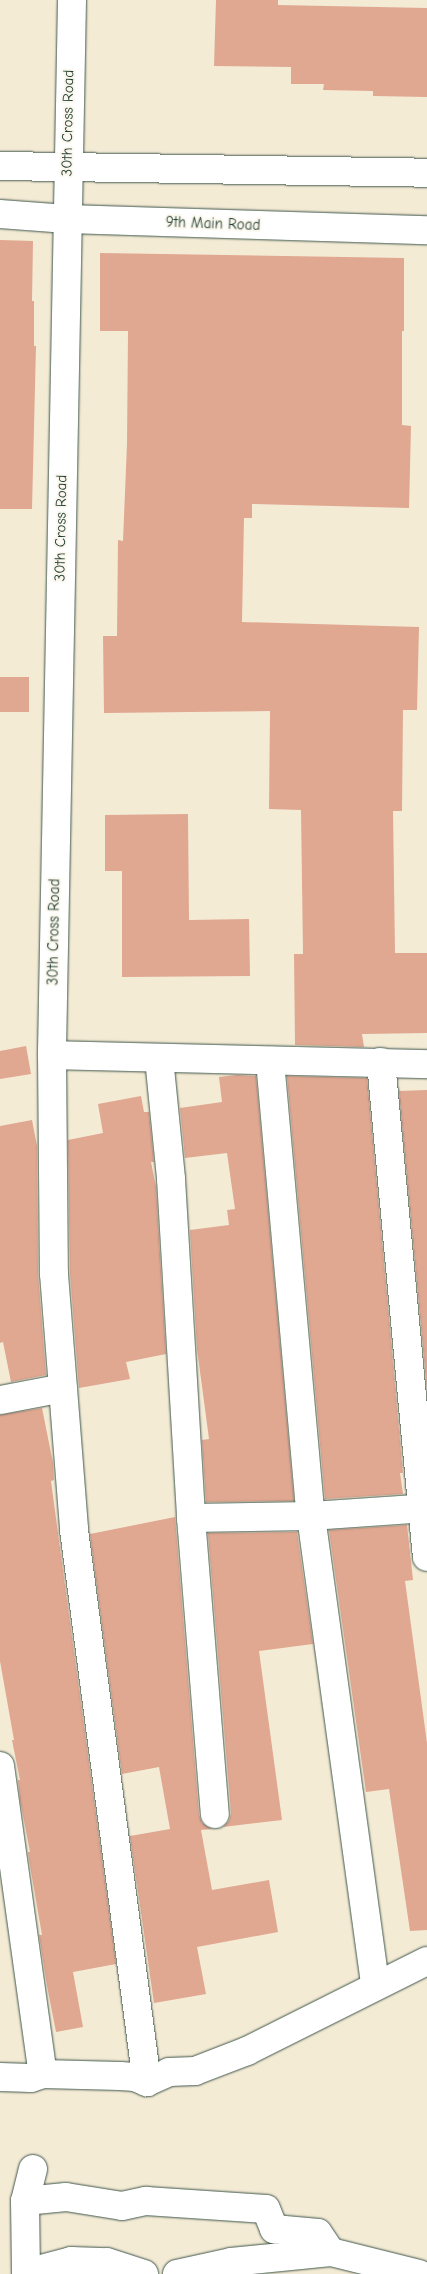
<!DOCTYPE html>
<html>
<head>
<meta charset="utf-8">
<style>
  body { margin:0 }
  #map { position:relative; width:427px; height:2274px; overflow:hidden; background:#f4ebd5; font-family:"Comic Neue",sans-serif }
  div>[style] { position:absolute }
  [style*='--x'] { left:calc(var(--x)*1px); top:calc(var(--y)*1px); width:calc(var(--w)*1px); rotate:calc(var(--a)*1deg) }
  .building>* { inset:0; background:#e0a791 }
  .roads { filter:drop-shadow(0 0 1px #3f574c) drop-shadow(0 0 1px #3f574c) }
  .minor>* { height:28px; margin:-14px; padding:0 14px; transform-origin:14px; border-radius:14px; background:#fff }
  .major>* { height:28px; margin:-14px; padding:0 14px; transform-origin:14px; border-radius:14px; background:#fff }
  span { translate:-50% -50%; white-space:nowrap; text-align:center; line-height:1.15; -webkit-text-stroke:4px #fbf7ec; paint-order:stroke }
  .street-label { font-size:15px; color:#1f3d34 }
</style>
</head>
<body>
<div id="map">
  <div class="building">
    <div style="clip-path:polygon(216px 0,278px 0,278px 5px,427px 8px,427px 97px,373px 96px,373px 91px,323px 90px,324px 84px,291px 84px,291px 67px,214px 66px)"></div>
    <div style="clip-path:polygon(0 240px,33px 241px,32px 301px,34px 301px,34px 346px,36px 346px,32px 509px,0 509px)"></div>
    <div style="clip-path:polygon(100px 253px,404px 258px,404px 331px,402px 331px,402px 425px,411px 426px,409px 508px,252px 504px,252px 518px,244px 518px,242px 622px,419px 627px,417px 710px,403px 710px,402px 811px,393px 811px,395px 953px,427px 953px,427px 1033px,362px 1034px,364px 1047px,295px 1045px,294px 954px,303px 954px,301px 810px,269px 809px,270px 711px,104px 713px,103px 636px,117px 636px,118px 540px,123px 541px,127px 444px,128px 331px,100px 331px)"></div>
    <div style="clip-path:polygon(0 677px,29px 677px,29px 712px,0 712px)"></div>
    <div style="clip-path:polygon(188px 814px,189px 920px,249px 919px,250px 976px,122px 977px,122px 871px,105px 871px,105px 815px)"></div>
    <div style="clip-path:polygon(26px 1046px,31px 1074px,0 1079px,0 1051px)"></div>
    <div style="clip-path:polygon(237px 1075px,256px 1076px,294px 1501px,206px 1502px,202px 1440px,209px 1439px,197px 1349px,190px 1230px,229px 1225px,227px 1210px,235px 1209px,227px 1153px,185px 1158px,180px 1108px,222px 1102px,219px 1077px)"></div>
    <div style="clip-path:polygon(287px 1076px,367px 1078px,403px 1473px,400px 1473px,403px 1494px,325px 1499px)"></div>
    <div style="clip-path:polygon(427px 1090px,427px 1388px,399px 1091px)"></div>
    <div style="clip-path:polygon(141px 1096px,144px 1112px,149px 1112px,154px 1162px,151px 1162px,156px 1187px,166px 1354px,126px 1362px,130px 1379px,79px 1388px,70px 1273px,68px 1140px,103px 1133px,98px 1104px)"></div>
    <div style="clip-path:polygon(32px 1120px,37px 1146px,38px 1274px,46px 1375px,11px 1382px,3px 1342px,0 1343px,0 1126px)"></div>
    <div style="clip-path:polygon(42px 1408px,53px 1463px,54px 1480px,51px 1481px,116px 1964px,73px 1972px,83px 2027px,56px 2032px,47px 1986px,39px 1935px,42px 1935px,29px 1860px,28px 1852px,30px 1852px,20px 1800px,18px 1780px,20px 1780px,12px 1740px,14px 1740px,0 1661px,0 1415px)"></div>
    <div style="clip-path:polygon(175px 1517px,199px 1815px,202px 1823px,212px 1829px,201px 1830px,212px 1890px,269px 1880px,278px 1932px,197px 1947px,206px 1994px,154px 2003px,130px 1836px,170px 1829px,159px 1767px,122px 1774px,90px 1534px)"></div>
    <div style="clip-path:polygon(407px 1525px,413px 1580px,405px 1581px,427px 1743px,427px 1930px,410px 1931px,389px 1789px,366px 1792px,329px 1530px)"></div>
    <div style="clip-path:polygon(297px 1532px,313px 1644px,259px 1651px,282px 1820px,223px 1827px,229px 1821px,231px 1813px,208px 1533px)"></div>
  </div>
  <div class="roads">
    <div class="minor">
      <div style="--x:72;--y:0;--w:1055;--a:91.09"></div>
      <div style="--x:52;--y:1055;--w:219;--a:89.5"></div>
      <div style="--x:54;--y:1274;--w:257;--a:85.5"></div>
      <div style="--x:74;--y:1530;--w:557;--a:82.47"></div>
      <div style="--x:52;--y:1055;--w:375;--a:1.4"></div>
      <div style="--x:159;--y:1058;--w:122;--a:84.3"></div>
      <div style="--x:171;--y:1179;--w:340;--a:86.6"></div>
      <div style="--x:191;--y:1518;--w:297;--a:85.4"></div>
      <div style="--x:270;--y:1061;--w:457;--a:84.9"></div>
      <div style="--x:311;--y:1516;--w:474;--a:82.2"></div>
      <div style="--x:381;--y:1062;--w:497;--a:84.7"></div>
      <div style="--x:0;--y:1400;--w:64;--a:-10.8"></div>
      <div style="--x:191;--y:1518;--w:120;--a:-1"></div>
      <div style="--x:311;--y:1516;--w:116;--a:-3.9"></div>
      <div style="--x:0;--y:1766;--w:311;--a:82.1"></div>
      <div style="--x:0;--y:2077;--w:31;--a:2"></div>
      <div style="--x:31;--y:2078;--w:13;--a:-18"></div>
      <div style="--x:43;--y:2074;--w:77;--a:1.5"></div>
      <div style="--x:120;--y:2076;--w:15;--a:4"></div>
      <div style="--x:135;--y:2077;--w:13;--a:23"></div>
      <div style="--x:147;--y:2082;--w:24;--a:-24"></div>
      <div style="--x:169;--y:2072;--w:26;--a:-2"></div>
      <div style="--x:195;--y:2071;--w:56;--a:-21"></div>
      <div style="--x:247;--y:2051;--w:201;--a:-26.6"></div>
      <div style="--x:33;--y:2169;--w:33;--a:104"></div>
      <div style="--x:25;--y:2201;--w:72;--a:89.2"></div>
      <div style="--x:26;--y:2273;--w:47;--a:-14.9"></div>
      <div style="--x:71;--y:2261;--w:36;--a:2"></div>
      <div style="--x:107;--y:2262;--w:39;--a:18"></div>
      <div style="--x:25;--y:2201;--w:41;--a:-5.6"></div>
      <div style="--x:66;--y:2197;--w:57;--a:9.1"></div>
      <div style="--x:122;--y:2206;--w:25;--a:-12"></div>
      <div style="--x:146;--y:2201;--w:120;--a:3.8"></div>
      <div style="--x:266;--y:2209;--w:22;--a:68"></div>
      <div style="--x:274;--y:2229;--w:44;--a:5.2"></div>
      <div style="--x:318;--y:2233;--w:23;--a:56"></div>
      <div style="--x:177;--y:2274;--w:55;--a:-12.5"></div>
      <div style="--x:231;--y:2262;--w:100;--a:-5.7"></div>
      <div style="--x:331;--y:2252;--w:91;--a:14"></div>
    </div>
    <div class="major">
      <div style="--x:0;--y:166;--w:427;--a:0.9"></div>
      <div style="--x:0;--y:214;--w:67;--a:4.3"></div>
      <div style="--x:67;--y:219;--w:360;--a:1.8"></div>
    </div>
  </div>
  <div class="street-label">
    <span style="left:68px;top:123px;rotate:-89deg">30th Cross Road</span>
    <span style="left:213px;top:224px;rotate:2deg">9th Main Road</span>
    <span style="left:61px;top:528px;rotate:-89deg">30th Cross Road</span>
    <span style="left:54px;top:932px;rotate:-89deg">30th Cross Road</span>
  </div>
</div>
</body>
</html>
